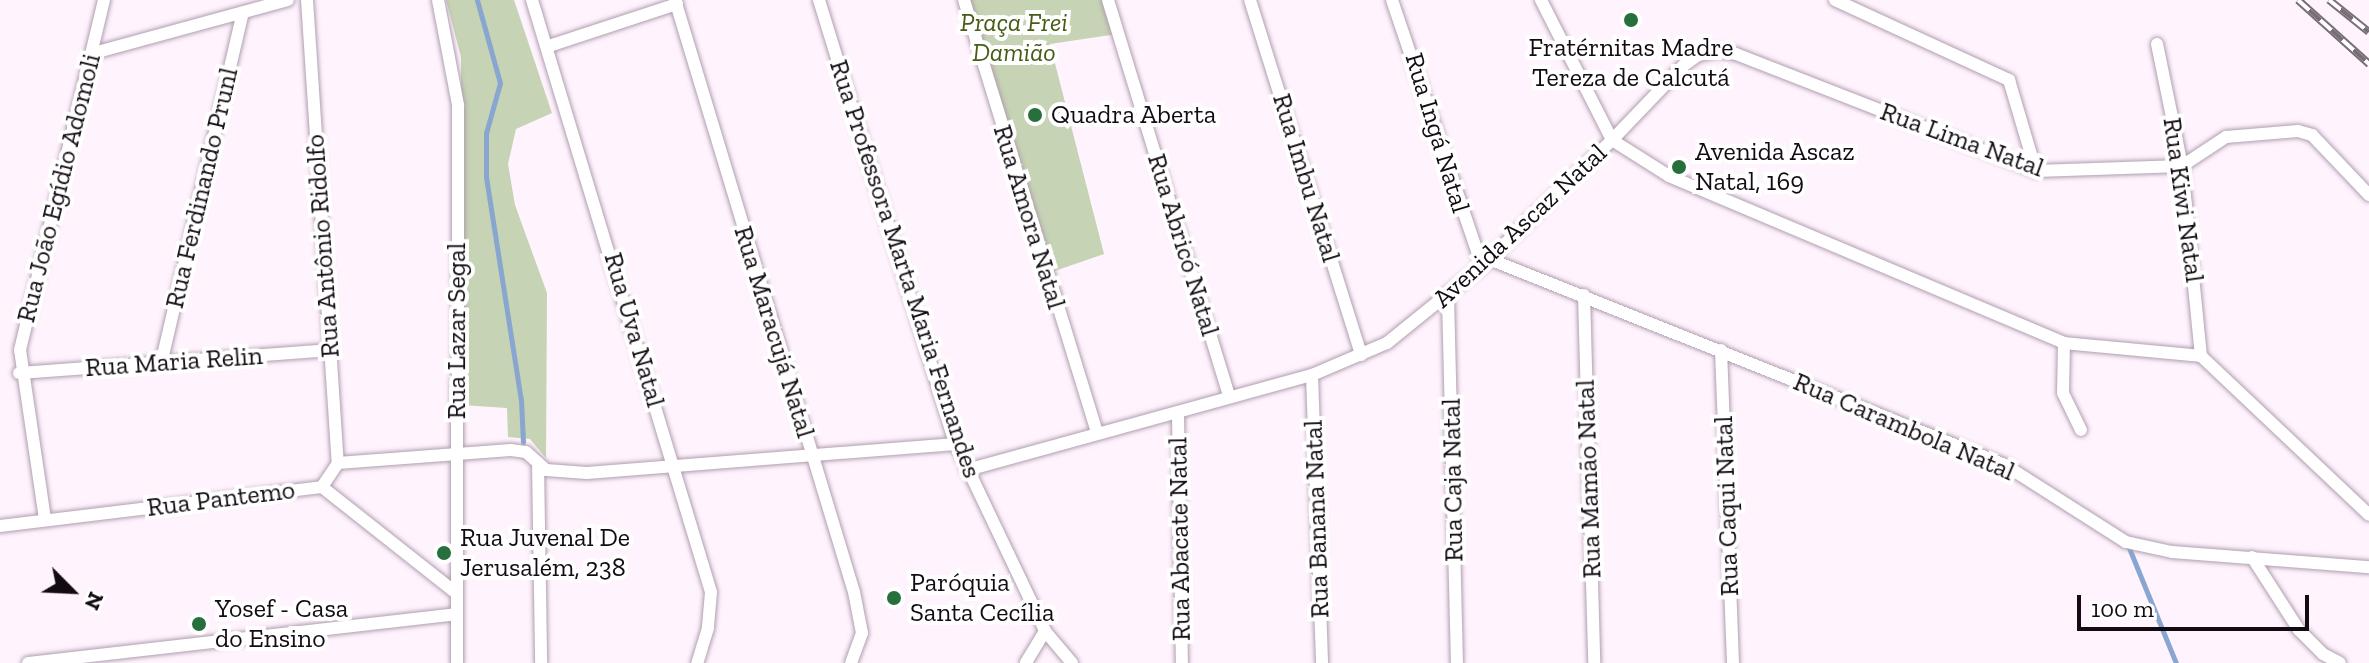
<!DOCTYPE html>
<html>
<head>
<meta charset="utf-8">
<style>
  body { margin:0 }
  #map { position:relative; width:2369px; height:663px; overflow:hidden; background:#fff3fe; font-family:"Zilla Slab",serif }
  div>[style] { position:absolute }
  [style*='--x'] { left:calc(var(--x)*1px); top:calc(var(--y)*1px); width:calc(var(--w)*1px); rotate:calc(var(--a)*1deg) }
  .green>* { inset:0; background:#c6d3b4 }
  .stream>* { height:5px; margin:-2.5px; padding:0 2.5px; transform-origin:2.5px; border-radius:2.5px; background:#89a6d1 }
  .roads { filter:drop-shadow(0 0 2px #b09faf) drop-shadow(0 0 2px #b09faf) }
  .minor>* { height:12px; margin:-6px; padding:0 6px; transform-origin:6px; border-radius:6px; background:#fff }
  .rail>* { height:8px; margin-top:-4px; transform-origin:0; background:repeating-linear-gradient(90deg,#fff 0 15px,#776e76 0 30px); box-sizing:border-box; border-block:2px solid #776e76 }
  .dots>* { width:22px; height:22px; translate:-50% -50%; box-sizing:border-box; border:4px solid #fff; border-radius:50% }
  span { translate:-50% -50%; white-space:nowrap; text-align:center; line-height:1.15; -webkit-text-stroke:8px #fff; paint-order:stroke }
  .park-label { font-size:26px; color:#455d16; font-style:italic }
  .poi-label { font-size:26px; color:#120c12 }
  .left { translate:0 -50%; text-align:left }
  .street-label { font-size:26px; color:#120c12 }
  .north { position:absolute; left:32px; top:551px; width:80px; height:80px; -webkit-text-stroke:6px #fff; paint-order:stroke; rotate:114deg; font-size:22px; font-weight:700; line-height:32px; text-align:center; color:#120c12 }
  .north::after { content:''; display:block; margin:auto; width:28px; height:36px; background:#120c12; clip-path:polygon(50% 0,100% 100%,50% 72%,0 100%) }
  .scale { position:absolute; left:2077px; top:595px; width:232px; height:36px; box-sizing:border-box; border:4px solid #120c12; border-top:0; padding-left:10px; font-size:24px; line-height:28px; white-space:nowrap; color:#120c12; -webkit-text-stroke:6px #fff; paint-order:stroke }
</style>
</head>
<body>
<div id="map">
  <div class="green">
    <div style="clip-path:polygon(446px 0,514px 0,552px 113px,516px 129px,508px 164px,515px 205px,547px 293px,546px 458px,530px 439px,508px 437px,507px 408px,461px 405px,461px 57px)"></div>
    <div style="clip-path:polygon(964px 0,1107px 0,1117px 34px,1050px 44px,1104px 254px,1046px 274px)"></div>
  </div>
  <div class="stream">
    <div style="--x:477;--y:0;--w:86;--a:74.5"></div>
    <div style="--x:500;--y:83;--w:52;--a:105.6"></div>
    <div style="--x:486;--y:133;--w:44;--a:90"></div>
    <div style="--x:486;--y:177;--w:226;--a:81.1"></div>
    <div style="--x:521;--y:400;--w:42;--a:87.3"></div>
    <div style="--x:2127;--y:543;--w:130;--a:67.8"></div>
  </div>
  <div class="roads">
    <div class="minor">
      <div style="--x:307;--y:0;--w:464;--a:86.2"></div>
      <div style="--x:338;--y:463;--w:29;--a:124"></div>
      <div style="--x:438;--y:0;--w:107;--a:79.2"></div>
      <div style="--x:458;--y:105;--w:558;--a:90.1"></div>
      <div style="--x:532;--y:0;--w:618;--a:73.18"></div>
      <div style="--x:711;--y:592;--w:36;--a:95"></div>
      <div style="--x:708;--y:628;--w:37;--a:107"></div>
      <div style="--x:675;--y:0;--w:618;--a:73.18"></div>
      <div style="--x:854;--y:592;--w:42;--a:79"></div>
      <div style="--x:862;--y:633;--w:32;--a:110"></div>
      <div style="--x:819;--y:0;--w:465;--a:72.9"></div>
      <div style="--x:956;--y:444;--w:207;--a:64.5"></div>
      <div style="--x:1045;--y:631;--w:37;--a:121"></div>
      <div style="--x:964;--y:0;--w:453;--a:72.9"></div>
      <div style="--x:1108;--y:0;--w:415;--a:73"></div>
      <div style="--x:1250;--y:0;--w:372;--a:72.6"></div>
      <div style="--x:1392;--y:0;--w:281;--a:71.3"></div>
      <div style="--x:1541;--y:0;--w:157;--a:63.1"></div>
      <div style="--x:1612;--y:140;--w:103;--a:-46.2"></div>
      <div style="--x:1683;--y:66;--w:19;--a:-36"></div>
      <div style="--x:1698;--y:55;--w:20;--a:-11"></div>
      <div style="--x:1718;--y:51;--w:18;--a:9"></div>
      <div style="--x:1736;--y:54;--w:322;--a:21.3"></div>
      <div style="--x:2036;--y:171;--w:146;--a:-2"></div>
      <div style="--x:2182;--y:166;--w:53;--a:-33.4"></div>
      <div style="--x:2226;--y:137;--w:72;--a:-4.8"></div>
      <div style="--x:2298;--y:131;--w:15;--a:16"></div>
      <div style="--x:2312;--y:135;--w:83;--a:46.5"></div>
      <div style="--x:1835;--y:0;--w:192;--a:24.7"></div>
      <div style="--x:2009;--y:80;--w:95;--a:73.5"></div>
      <div style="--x:2157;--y:44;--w:125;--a:78.4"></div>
      <div style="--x:2182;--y:166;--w:191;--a:84.3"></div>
      <div style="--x:549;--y:46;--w:135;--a:-18.2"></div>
      <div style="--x:94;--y:53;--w:201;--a:-15.3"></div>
      <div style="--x:1489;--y:259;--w:556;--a:21.76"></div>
      <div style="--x:2005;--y:465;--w:143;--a:32.5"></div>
      <div style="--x:2126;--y:542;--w:47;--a:12.3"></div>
      <div style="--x:2172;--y:552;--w:198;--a:4.4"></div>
      <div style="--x:1584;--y:295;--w:368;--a:88.4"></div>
      <div style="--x:1448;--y:297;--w:366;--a:88.6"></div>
      <div style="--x:2064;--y:343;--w:50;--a:91.1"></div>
      <div style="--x:2063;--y:393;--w:41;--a:64.1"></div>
      <div style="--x:1721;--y:350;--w:313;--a:87.8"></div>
      <div style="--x:2201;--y:356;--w:231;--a:43.4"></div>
      <div style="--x:161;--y:364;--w:360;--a:-76.9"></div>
      <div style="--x:19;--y:373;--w:311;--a:-4.2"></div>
      <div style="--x:1312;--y:375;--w:288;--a:88"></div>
      <div style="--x:1178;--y:415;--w:248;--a:89.1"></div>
      <div style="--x:338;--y:463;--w:173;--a:-4.3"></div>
      <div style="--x:511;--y:450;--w:15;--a:8"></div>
      <div style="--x:526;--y:452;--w:27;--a:42"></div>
      <div style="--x:546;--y:470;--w:41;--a:4.2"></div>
      <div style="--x:587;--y:473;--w:370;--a:-4.5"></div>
      <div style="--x:538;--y:463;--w:200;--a:89.1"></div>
      <div style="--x:967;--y:470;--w:358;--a:-15.4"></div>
      <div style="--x:1312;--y:375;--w:82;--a:-23.1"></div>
      <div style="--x:1387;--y:343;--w:122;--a:-39"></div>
      <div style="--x:1482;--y:266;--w:181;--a:-44.1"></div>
      <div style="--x:1612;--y:140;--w:67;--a:32.3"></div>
      <div style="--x:1669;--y:176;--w:429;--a:22.9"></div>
      <div style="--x:2064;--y:343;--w:138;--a:5.4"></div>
      <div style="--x:45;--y:519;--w:171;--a:-98.4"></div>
      <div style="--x:20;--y:350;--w:360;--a:-76.5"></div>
      <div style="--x:0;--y:526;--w:324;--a:-6.9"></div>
      <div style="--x:322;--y:487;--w:169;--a:38.3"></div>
      <div style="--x:2252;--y:557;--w:87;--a:57.2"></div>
      <div style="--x:2299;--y:630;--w:34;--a:45"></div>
      <div style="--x:2323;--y:654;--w:19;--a:28"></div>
      <div style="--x:1045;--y:631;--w:42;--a:49.8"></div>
      <div style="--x:28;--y:663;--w:431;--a:-6.5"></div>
    </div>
  </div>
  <div class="rail">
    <div style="--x:2298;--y:0;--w:96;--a:42"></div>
    <div style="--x:2329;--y:0;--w:51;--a:38.7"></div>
  </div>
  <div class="dots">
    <div style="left:1631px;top:20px;background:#276f3c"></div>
    <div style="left:1035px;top:115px;background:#276f3c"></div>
    <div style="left:1679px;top:167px;background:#276f3c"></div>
    <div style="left:444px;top:553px;background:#276f3c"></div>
    <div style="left:894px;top:598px;background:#276f3c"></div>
    <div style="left:199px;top:624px;background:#276f3c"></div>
  </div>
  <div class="park-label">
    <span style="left:1014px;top:38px">Praça Frei<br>Damião</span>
  </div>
  <div class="poi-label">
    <span style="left:1631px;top:63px">Fratérnitas Madre<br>Tereza de Calcutá</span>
    <span class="left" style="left:1051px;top:115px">Quadra Aberta</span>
    <span class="left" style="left:1695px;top:167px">Avenida Ascaz<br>Natal, 169</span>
    <span class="left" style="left:460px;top:553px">Rua Juvenal De<br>Jerusalém, 238</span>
    <span class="left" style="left:910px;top:598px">Paróquia<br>Santa Cecília</span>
    <span class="left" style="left:215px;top:624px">Yosef - Casa<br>do Ensino</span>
  </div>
  <div class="street-label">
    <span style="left:1437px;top:133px;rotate:73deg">Rua Ingá Natal</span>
    <span style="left:1962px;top:140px;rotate:20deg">Rua Lima Natal</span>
    <span style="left:1306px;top:178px;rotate:73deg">Rua Imbu Natal</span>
    <span style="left:59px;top:188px;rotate:-76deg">Rua João Egídio Adomoli</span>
    <span style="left:202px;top:188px;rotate:-77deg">Rua Ferdinando Prunl</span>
    <span style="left:2183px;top:200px;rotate:82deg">Rua Kiwi Natal</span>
    <span style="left:1029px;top:217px;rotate:73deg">Rua Amora Natal</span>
    <span style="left:1520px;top:226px;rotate:-43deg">Avenida Ascaz Natal</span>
    <span style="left:1183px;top:245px;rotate:73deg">Rua Abricó Natal</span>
    <span style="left:323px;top:246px;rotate:-94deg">Rua Antônio Ridolfo</span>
    <span style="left:905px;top:269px;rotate:72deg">Rua Professora Marta Maria Fernandes</span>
    <span style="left:634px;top:330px;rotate:74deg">Rua Uva Natal</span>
    <span style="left:457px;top:331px;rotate:-90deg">Rua Lazar Segal</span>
    <span style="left:774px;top:332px;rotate:73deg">Rua Maracujá Natal</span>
    <span style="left:174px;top:362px;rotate:-4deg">Rua Maria Relin</span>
    <span style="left:1904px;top:427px;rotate:23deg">Rua Carambola Natal</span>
    <span style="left:1589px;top:479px;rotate:-92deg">Rua Mamão Natal</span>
    <span style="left:1453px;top:480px;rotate:-91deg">Rua Caja Natal</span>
    <span style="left:221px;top:499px;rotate:-7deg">Rua Pantemo</span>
    <span style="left:1727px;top:506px;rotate:-92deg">Rua Caqui Natal</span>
    <span style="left:1317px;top:519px;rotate:-92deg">Rua Banana Natal</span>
    <span style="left:1180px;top:539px;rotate:-91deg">Rua Abacate Natal</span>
  </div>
  <div class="north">N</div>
  <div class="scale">100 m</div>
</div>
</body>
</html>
